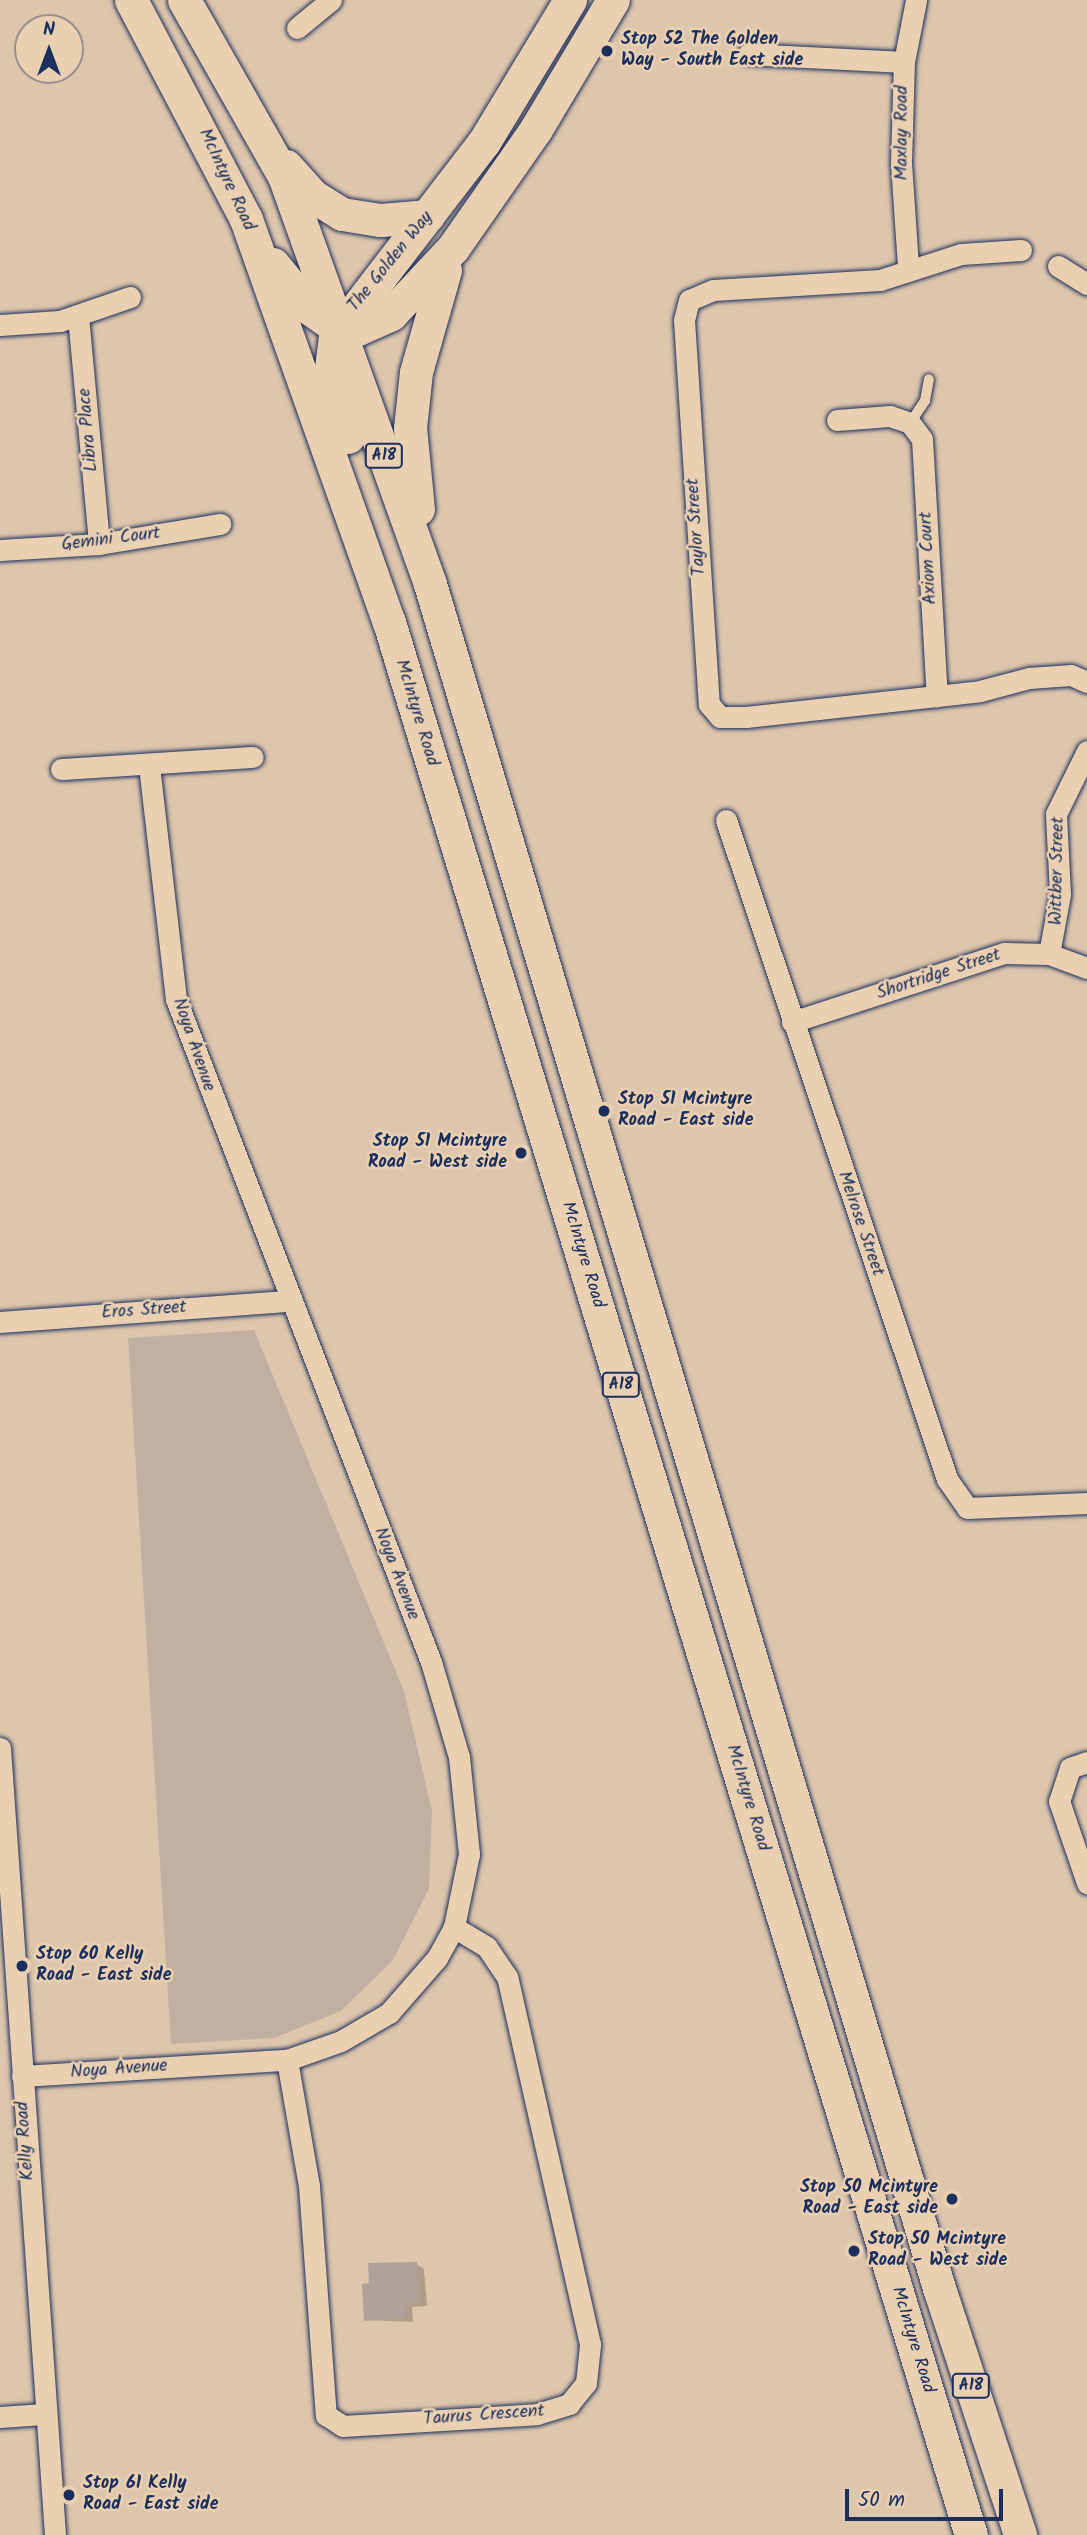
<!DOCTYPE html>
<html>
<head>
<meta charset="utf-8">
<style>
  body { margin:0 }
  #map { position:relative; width:1087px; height:2535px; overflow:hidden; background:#dec6ac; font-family:Kalam,sans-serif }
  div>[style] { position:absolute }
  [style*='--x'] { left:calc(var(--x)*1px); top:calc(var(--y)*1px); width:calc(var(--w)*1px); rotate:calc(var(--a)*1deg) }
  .green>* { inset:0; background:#c1b0a1 }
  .shadow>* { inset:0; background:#0003 }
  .building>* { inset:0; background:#aea199 }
  .roads { filter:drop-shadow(0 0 2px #1b2f5e) drop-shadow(0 0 2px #1b2f5e) }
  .service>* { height:10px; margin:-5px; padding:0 5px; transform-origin:5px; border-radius:5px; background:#ead0b1 }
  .minor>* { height:21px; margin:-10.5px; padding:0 10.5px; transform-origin:10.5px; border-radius:10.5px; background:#ead0b1 }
  .primary>* { height:33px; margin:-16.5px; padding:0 16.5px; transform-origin:16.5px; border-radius:16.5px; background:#ead0b1 }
  .dots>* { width:19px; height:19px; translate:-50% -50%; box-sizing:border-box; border:4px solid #ead0b1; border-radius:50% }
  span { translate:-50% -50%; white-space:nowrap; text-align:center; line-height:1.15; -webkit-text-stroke:5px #ead0b1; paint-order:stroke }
  .shield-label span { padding:2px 5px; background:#ead0b1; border:2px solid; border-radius:5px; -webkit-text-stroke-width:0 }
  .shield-label { font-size:16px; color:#1b2f5e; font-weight:700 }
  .poi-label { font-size:18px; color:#1b2f5e; font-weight:700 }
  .left { translate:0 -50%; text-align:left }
  .right { translate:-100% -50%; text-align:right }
  .street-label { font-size:18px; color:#1b2f5e }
  .north { position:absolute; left:14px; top:14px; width:70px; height:70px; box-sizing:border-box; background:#ead0b1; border:2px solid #979090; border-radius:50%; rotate:0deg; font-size:19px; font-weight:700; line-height:28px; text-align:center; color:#1b2f5e }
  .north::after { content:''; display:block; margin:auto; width:24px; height:32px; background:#1b2f5e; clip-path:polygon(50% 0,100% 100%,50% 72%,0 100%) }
  .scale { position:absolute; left:845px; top:2489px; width:158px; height:32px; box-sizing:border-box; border:4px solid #1b2f5e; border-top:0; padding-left:9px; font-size:21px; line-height:24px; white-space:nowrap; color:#1b2f5e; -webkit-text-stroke:5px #ead0b1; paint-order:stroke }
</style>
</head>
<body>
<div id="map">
  <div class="green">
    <div style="clip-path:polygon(254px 1330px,404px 1691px,432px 1811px,429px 1889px,393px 1960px,341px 2011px,274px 2038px,171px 2044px,128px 1338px)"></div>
  </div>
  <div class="shadow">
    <div style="clip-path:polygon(416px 2264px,424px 2269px,427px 2306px,412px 2307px,413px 2322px,366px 2320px,371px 2285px)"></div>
  </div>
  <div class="building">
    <div style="clip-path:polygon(417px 2262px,419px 2302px,404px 2303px,405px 2318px,364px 2321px,362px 2284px,369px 2283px,368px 2263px)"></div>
  </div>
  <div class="roads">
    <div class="service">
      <div style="--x:910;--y:423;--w:27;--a:-56"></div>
      <div style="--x:925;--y:401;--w:22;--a:-80"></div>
    </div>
    <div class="minor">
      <div style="--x:297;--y:28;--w:44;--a:-39.5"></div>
      <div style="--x:748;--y:54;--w:156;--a:2.9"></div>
      <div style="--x:1021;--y:250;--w:60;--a:176.2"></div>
      <div style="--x:961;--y:254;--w:85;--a:162.2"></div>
      <div style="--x:880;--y:280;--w:167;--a:176.6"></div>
      <div style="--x:713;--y:290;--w:26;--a:157"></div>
      <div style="--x:689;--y:300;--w:21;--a:104"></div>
      <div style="--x:684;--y:320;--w:385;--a:86.3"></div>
      <div style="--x:709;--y:704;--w:17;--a:50"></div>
      <div style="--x:720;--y:717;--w:26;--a:0"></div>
      <div style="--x:746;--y:717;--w:235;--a:-6.3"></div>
      <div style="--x:980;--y:691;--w:51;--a:-14.9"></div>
      <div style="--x:1029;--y:678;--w:42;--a:-4.1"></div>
      <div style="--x:1071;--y:675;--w:17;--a:24"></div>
      <div style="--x:908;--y:266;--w:104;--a:-93.9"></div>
      <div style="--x:901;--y:162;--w:100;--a:-88.3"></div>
      <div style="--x:904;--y:62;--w:63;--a:-79"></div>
      <div style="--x:1058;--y:266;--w:34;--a:32"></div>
      <div style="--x:78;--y:316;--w:229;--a:84.7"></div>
      <div style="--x:0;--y:325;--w:60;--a:-3.8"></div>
      <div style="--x:60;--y:321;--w:74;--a:-18.9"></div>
      <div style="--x:837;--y:420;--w:53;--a:-4.3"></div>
      <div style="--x:890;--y:416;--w:21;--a:19"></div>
      <div style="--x:910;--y:423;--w:20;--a:53"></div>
      <div style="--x:922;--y:439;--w:258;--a:86.7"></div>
      <div style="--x:0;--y:550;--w:99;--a:-3.5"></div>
      <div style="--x:99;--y:544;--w:123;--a:-9.4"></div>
      <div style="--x:61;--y:769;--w:192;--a:-3.6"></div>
      <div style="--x:726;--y:820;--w:695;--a:71.46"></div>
      <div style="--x:947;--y:1479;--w:35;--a:55"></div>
      <div style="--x:967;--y:1508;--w:120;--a:-2.4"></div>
      <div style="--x:1049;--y:954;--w:61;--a:-79.6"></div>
      <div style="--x:1060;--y:894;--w:80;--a:-92.9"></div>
      <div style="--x:1056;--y:814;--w:70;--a:-63.8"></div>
      <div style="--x:792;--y:1022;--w:223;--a:-18"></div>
      <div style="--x:1004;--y:953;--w:45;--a:1.3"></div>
      <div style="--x:1049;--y:954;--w:40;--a:20.2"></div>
      <div style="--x:0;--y:1322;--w:290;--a:-4.2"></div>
      <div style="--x:0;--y:1748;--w:789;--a:86"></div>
      <div style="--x:1087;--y:1762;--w:18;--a:161"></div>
      <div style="--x:1070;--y:1768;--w:35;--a:108"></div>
      <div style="--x:1059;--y:1801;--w:87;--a:71.1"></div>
      <div style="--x:287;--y:2060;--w:128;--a:80.1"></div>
      <div style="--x:309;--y:2186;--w:230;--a:85.8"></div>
      <div style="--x:326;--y:2415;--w:20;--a:33"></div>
      <div style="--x:343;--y:2426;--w:194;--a:-3.5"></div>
      <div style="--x:537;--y:2414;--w:34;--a:-17"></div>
      <div style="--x:569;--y:2404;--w:27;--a:-51"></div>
      <div style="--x:586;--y:2383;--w:39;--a:-84"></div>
      <div style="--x:590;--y:2344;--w:376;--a:-102.7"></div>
      <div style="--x:507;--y:1977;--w:36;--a:-124"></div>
      <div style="--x:487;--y:1947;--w:39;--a:-149"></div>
      <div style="--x:22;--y:2076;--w:265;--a:-3.5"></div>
      <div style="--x:287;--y:2060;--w:57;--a:-19.4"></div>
      <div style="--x:341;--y:2041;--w:56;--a:-30.3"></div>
      <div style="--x:389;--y:2013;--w:73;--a:-48.9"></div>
      <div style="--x:437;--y:1958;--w:35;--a:-61"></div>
      <div style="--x:454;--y:1927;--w:75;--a:-78.4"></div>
      <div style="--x:469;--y:1854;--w:98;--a:-95.9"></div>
      <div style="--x:459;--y:1757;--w:99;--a:-106.4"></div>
      <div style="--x:431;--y:1662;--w:710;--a:-111.04"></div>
      <div style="--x:176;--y:999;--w:237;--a:-96.6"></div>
      <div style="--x:0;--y:2417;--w:44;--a:-3.9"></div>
    </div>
    <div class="primary">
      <div style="--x:131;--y:0;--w:247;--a:62.3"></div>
      <div style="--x:246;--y:219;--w:428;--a:70.5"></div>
      <div style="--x:389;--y:622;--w:2000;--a:73.08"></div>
      <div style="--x:184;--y:0;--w:202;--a:60.4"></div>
      <div style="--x:284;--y:176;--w:433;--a:70.3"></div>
      <div style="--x:430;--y:584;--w:1782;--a:73.37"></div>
      <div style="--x:940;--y:2291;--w:257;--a:71.8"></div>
      <div style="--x:286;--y:166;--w:40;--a:48"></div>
      <div style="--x:313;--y:196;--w:34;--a:32"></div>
      <div style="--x:342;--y:214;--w:39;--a:9"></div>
      <div style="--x:381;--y:220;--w:47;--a:-4.9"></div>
      <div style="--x:273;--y:264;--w:57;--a:50.7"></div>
      <div style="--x:309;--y:308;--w:37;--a:35"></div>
      <div style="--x:339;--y:329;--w:19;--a:0"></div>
      <div style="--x:358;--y:329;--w:36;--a:-24"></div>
      <div style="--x:391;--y:314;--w:91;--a:-46.8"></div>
      <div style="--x:453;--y:248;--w:145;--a:-55.1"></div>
      <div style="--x:536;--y:129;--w:150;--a:-59.2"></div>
      <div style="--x:348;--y:437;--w:64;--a:-106.4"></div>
      <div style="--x:330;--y:376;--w:40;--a:-82.9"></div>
      <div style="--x:335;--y:336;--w:245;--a:-52.5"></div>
      <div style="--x:484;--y:142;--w:166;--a:-58.8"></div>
      <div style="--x:418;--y:509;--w:81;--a:-95.6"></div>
      <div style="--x:410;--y:428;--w:56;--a:-83.9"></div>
      <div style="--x:416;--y:372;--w:106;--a:-74.1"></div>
    </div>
  </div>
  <div class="dots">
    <div style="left:607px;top:51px;background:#1b2f5e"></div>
    <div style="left:604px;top:1111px;background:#1b2f5e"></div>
    <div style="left:521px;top:1153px;background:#1b2f5e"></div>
    <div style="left:22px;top:1966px;background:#1b2f5e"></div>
    <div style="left:952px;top:2199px;background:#1b2f5e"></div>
    <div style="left:854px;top:2251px;background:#1b2f5e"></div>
    <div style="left:69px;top:2495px;background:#1b2f5e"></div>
  </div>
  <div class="shield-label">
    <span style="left:384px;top:456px">A18</span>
    <span style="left:621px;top:1385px">A18</span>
    <span style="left:971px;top:2386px">A18</span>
  </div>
  <div class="poi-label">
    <span class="left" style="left:621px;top:51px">Stop 52 The Golden<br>Way - South East side</span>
    <span class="left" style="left:618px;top:1111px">Stop 51 Mcintyre<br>Road - East side</span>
    <span class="right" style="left:507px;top:1153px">Stop 51 Mcintyre<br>Road - West side</span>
    <span class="left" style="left:36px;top:1966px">Stop 60 Kelly<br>Road - East side</span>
    <span class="right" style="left:938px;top:2199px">Stop 50 Mcintyre<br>Road - East side</span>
    <span class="left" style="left:868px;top:2251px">Stop 50 Mcintyre<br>Road - West side</span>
    <span class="left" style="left:83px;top:2495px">Stop 61 Kelly<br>Road - East side</span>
  </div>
  <div class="street-label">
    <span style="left:903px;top:133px;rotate:-90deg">Maxlay Road</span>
    <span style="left:226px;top:180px;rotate:65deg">McIntyre Road</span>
    <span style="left:391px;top:262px;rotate:-51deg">The Golden Way</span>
    <span style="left:89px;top:430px;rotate:-95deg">Libra Place</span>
    <span style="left:697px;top:527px;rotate:-94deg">Taylor Street</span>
    <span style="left:111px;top:540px;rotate:-7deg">Gemini Court</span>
    <span style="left:929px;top:558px;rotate:-93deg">Axiom Court</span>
    <span style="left:416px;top:713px;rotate:73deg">McIntyre Road</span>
    <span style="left:1058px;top:871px;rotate:-89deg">Wittber Street</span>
    <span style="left:939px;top:975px;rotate:-18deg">Shortridge Street</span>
    <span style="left:193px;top:1045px;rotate:71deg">Noya Avenue</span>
    <span style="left:860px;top:1224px;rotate:71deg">Melrose Street</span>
    <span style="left:582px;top:1255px;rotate:73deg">McIntyre Road</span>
    <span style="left:144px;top:1311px;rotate:-4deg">Eros Street</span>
    <span style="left:396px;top:1574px;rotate:69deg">Noya Avenue</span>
    <span style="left:747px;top:1798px;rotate:73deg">McIntyre Road</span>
    <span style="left:119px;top:2070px;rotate:-4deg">Noya Avenue</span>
    <span style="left:26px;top:2141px;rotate:-94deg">Kelly Road</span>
    <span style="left:912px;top:2340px;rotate:73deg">McIntyre Road</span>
    <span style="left:484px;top:2416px;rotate:-4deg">Taurus Crescent</span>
  </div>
  <div class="north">N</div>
  <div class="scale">50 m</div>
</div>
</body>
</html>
